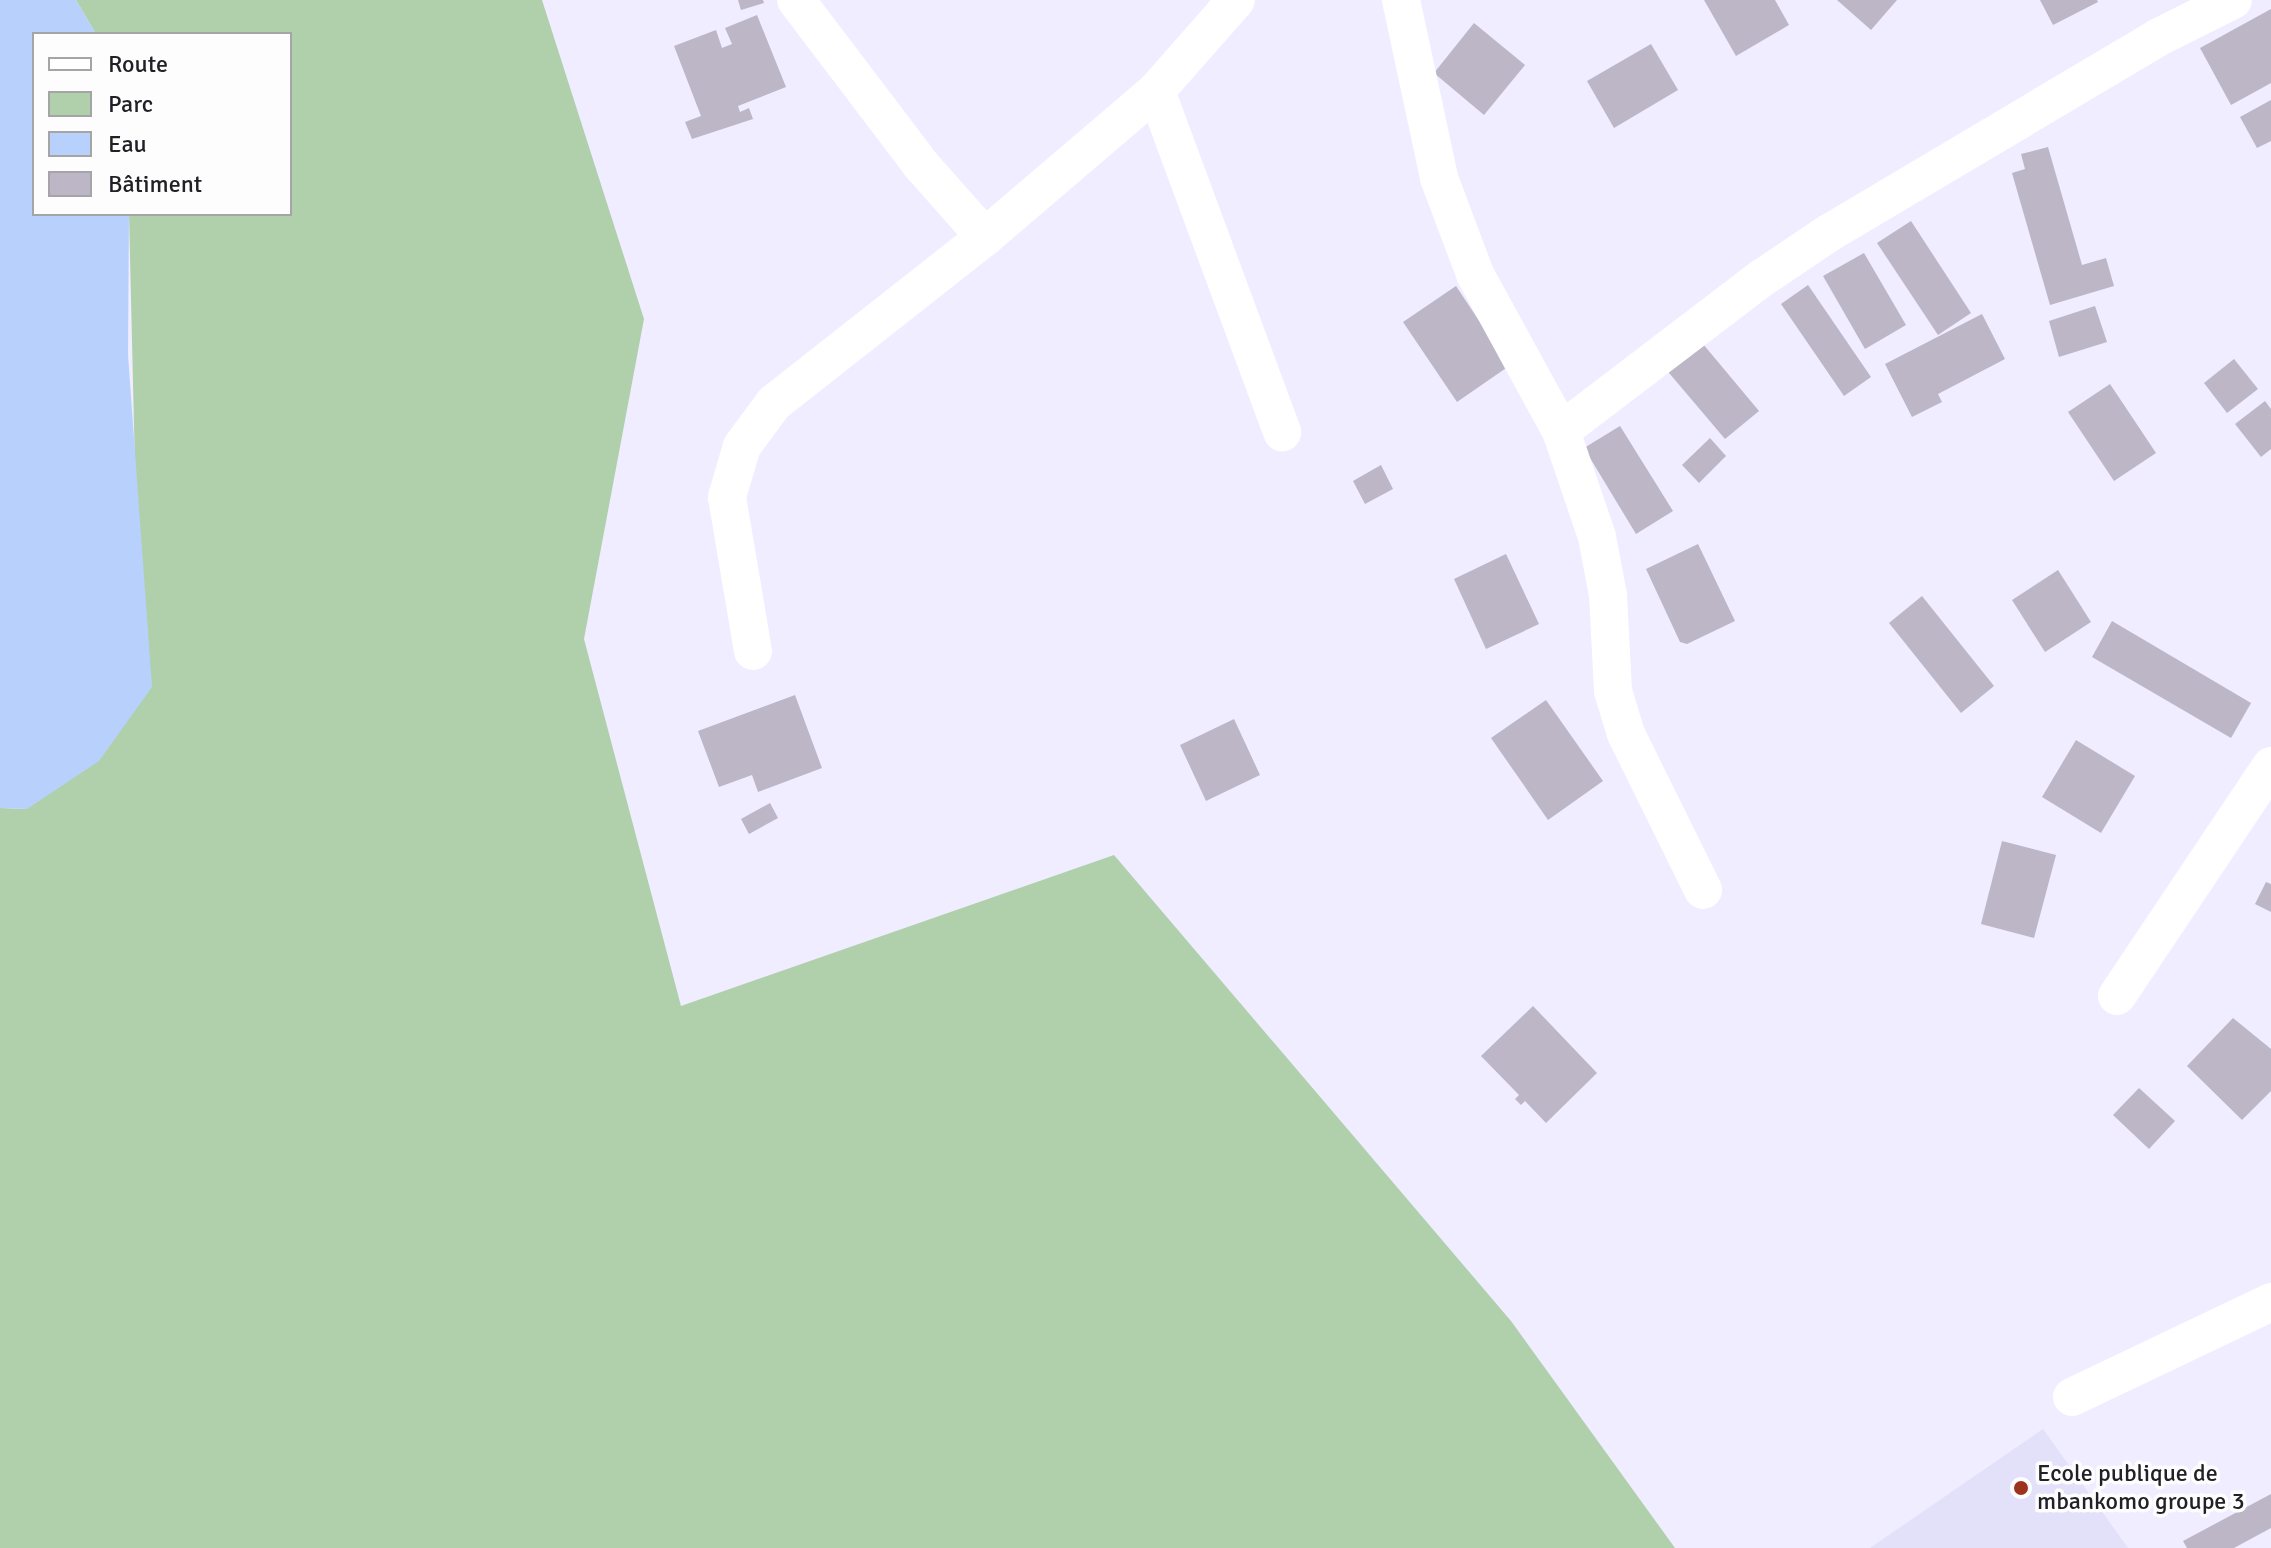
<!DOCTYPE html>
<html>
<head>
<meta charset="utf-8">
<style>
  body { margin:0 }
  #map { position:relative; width:2271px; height:1548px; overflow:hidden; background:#efedff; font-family:Signika,sans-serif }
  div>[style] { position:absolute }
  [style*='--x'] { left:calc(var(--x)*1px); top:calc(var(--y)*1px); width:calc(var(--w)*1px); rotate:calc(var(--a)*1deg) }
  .built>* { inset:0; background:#e3e0f9 }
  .green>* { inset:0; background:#afd0aa }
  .water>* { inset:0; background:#b8d1fc }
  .building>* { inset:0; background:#bcb6c6 }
  .minor>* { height:38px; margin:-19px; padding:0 19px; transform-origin:19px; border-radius:19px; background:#fff }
  .dots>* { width:22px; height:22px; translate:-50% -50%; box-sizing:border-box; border:4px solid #fdfdfd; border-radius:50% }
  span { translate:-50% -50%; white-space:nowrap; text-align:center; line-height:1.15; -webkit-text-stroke:7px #fdfdfd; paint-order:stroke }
  .poi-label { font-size:24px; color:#202026 }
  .left { translate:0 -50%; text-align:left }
  .legend { position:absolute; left:32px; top:32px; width:260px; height:184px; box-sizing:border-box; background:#fdfdfd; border:2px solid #a5a5a7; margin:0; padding:10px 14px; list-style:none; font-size:24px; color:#202026 }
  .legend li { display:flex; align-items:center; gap:16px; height:40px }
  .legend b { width:40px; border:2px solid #a5a5a7 }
</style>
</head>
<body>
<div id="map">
  <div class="built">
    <div style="clip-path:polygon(2043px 1429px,2128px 1548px,1870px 1548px)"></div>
  </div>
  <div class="green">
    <div style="clip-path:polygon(76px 0,542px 0,644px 319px,584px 639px,681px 1006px,1114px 855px,1511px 1321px,1675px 1548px,0 1548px,0 808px,27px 809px,136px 511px,129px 214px,290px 214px,290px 34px,96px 34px)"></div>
  </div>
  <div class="water">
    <div style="clip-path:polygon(0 0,76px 0,96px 34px,34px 34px,34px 214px,129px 214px,128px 355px,152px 687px,99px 761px,27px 809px,0 808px)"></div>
  </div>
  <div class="building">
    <div style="clip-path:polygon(738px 0,763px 0,764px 3px,741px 10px)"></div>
    <div style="clip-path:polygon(1704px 0,1775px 0,1789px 25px,1736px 56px)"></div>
    <div style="clip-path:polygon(1837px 0,1897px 0,1871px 30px)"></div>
    <div style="clip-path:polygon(2040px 0,2097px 0,2098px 2px,2053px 25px)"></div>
    <div style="clip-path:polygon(2271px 9px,2271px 83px,2231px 105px,2200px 48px)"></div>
    <div style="clip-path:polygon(757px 15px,786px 87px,738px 106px,740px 112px,749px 108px,753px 119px,692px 139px,685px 122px,701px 116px,674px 46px,716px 30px,722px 48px,732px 44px,725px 28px)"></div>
    <div style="clip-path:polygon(1474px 23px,1525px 65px,1484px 115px,1434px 73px)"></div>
    <div style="clip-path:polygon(1651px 44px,1678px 90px,1614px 128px,1587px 81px)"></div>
    <div style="clip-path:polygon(2271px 100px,2271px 141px,2257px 148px,2240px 117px)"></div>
    <div style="clip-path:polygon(2048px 147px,2082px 265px,2106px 258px,2114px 286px,2050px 305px,2012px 173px,2025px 169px,2021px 154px)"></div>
    <div style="clip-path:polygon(1911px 221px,1971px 313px,1938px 335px,1877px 243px)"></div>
    <div style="clip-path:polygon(1864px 253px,1906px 325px,1865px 349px,1823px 276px)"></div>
    <div style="clip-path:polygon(1808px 285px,1871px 377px,1844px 396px,1781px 304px)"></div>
    <div style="clip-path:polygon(1456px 286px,1509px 366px,1457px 402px,1403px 322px)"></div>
    <div style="clip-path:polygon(2095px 306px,2107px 342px,2059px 357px,2049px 321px)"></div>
    <div style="clip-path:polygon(1982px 314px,2005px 359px,1938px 394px,1942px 402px,1912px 417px,1885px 364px)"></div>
    <div style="clip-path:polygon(1698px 338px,1759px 411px,1725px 439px,1664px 367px)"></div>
    <div style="clip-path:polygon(2234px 359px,2258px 389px,2227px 413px,2204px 383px)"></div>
    <div style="clip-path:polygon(2110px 384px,2156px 453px,2114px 481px,2068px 412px)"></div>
    <div style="clip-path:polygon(2265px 401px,2271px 409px,2271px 449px,2261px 457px,2235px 424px)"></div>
    <div style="clip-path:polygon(1620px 426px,1673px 511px,1636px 534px,1584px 448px)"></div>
    <div style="clip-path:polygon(1710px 438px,1726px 456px,1699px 483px,1682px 465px)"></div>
    <div style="clip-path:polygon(1381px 465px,1393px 489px,1365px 504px,1353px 481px)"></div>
    <div style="clip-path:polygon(1698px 544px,1735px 621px,1687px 644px,1680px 642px,1646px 569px)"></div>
    <div style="clip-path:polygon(1506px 554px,1539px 624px,1486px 649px,1454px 579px)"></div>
    <div style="clip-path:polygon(2058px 570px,2091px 622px,2045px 652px,2012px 600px)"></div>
    <div style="clip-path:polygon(1922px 596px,1994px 686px,1961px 713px,1889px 623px)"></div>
    <div style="clip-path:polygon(2112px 621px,2251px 703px,2231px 738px,2092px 657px)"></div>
    <div style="clip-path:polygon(795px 695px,822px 768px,758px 792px,752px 775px,719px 787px,698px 731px)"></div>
    <div style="clip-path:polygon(1546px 700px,1603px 781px,1548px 820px,1491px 738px)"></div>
    <div style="clip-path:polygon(1234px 719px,1260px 775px,1206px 801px,1180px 745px)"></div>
    <div style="clip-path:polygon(2076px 740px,2135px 776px,2101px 833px,2042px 797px)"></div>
    <div style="clip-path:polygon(770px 803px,778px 818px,749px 834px,741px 819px)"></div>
    <div style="clip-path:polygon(2002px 841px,2056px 855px,2034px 938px,1981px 924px)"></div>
    <div style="clip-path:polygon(2266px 882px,2271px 884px,2271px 912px,2255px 904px)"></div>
    <div style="clip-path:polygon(1533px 1006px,1597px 1073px,1546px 1123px,1525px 1101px,1521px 1105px,1515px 1099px,1519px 1095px,1481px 1056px)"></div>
    <div style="clip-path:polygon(2233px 1018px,2271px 1049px,2271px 1091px,2242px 1120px,2187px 1066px)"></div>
    <div style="clip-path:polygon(2139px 1088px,2175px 1121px,2149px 1149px,2113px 1115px)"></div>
    <div style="clip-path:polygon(2271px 1494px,2271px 1528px,2234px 1548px,2187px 1548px,2183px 1541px)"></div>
  </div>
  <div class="minor">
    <div style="--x:796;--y:0;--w:208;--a:52.8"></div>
    <div style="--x:922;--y:166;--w:95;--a:48.4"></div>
    <div style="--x:1401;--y:0;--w:182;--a:77.9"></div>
    <div style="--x:1439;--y:178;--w:103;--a:69.4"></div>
    <div style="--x:1475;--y:274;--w:179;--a:61.3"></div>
    <div style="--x:1561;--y:431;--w:112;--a:71.2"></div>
    <div style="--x:1597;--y:537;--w:59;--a:79.3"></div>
    <div style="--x:1608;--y:595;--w:96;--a:87"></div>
    <div style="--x:1613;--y:691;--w:45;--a:73.2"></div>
    <div style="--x:1626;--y:734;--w:174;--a:63.7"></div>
    <div style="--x:1156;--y:91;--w:364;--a:69.7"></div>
    <div style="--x:1561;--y:431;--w:253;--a:-37.3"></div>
    <div style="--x:1762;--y:278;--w:81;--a:-33.9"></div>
    <div style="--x:1829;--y:233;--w:382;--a:-30.7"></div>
    <div style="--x:2157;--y:38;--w:85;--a:-26.6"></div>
    <div style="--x:753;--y:651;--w:156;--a:-99.6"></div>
    <div style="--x:727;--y:497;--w:53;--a:-73.6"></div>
    <div style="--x:742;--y:446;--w:54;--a:-53.3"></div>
    <div style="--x:774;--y:403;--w:268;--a:-38.2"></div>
    <div style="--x:985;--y:237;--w:225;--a:-40.5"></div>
    <div style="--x:1156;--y:91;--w:121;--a:-48.7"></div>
    <div style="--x:2117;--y:996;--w:277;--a:-56.2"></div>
    <div style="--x:2072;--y:1397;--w:221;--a:-25.5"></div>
  </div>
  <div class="dots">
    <div style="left:2021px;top:1488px;background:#9c331c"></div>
  </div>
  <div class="poi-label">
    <span class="left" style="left:2037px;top:1488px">Ecole publique de<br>mbankomo groupe 3</span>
  </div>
  <ul class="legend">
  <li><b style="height:10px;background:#fff"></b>Route</li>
  <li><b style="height:22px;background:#afd0aa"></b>Parc</li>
  <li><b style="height:22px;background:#b8d1fc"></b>Eau</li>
  <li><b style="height:22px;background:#bcb6c6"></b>Bâtiment</li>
  </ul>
</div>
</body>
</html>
